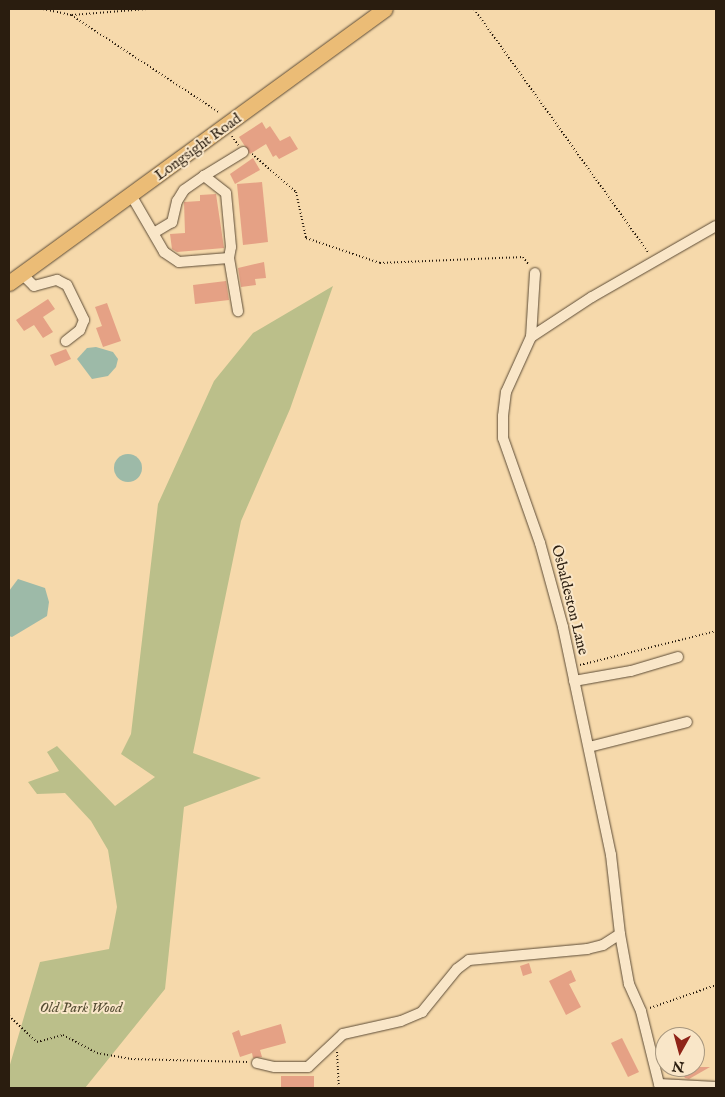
<!DOCTYPE html>
<html>
<head>
<meta charset="utf-8">
<style>
  body { margin:0 }
  #map { position:relative; width:725px; height:1097px; overflow:hidden; background:#f6d9ab; font-family:"IM FELL English",serif }
  div>[style] { position:absolute }
  [style*='--x'] { left:calc(var(--x)*1px); top:calc(var(--y)*1px); width:calc(var(--w)*1px); rotate:calc(var(--a)*1deg) }
  .green>* { inset:0; background:#bbbf8a }
  .water>* { inset:0; background:#9dbaa8 }
  .round { border-radius:50% }
  .building>* { inset:0; background:#e5a185 }
  .path>* { height:2px; margin-top:-1px; transform-origin:0; background:repeating-linear-gradient(90deg,#2a1d0f 0 1px,transparent 0 3.5px) }
  .roads { filter:drop-shadow(0 0 1px #5d4c36) drop-shadow(0 0 1px #5d4c36) }
  .minor>* { height:10px; margin:-5px; padding:0 5px; transform-origin:5px; border-radius:5px; background:#f9e6c8 }
  .highway>* { height:15px; margin:-7.5px; padding:0 7.5px; transform-origin:7.5px; border-radius:7.5px; background:#ebbc76 }
  span { translate:-50% -50%; white-space:nowrap; text-align:center; line-height:1.15; -webkit-text-stroke:4px #f9e6c8; paint-order:stroke }
  .street-label { font-size:15px; color:#2a1d0f }
  .park-label { font-size:15px; color:#564e34; font-style:italic }
  .frame { position:absolute; inset:0; border:10px solid #2a1d0f; pointer-events:none }
  .north { position:absolute; left:655px; top:1027px; width:50px; height:50px; box-sizing:border-box; background:#f9e6c8; border:1px solid #a6967e; border-radius:50%; rotate:187deg; font-size:14px; font-weight:700; line-height:20px; text-align:center; color:#2a1d0f }
  .north::after { content:''; display:block; margin:auto; width:18px; height:22px; background:#8f2418; clip-path:polygon(50% 0,100% 100%,50% 72%,0 100%) }
</style>
</head>
<body>
<div id="map">
  <div class="green">
    <div style="clip-path:polygon(333px 286px,290px 409px,241px 521px,193px 753px,261px 778px,184px 807px,165px 989px,85px 1088px,9px 1088px,9px 1068px,40px 962px,109px 949px,117px 907px,108px 850px,91px 821px,65px 793px,37px 794px,28px 782px,59px 771px,47px 752px,57px 746px,115px 806px,155px 777px,121px 754px,131px 734px,158px 504px,214px 381px,253px 333px)"></div>
  </div>
  <div class="water">
    <div style="clip-path:polygon(96px 347px,113px 352px,118px 359px,116px 367px,108px 376px,92px 379px,77px 359px,87px 348px)"></div>
    <div class="round" style="left:114px;top:454px;width:28px;height:28px"></div>
    <div style="clip-path:polygon(18px 579px,45px 588px,49px 602px,47px 616px,12px 637px,9px 636px,9px 591px)"></div>
  </div>
  <div class="building">
    <div style="clip-path:polygon(262px 122px,266px 129px,270px 126px,280px 141px,290px 136px,298px 149px,279px 159px,276px 155px,273px 157px,266px 144px,250px 154px,239px 137px)"></div>
    <div style="clip-path:polygon(253px 158px,260px 170px,235px 184px,230px 174px)"></div>
    <div style="clip-path:polygon(262px 182px,268px 242px,243px 245px,237px 184px)"></div>
    <div style="clip-path:polygon(216px 194px,224px 248px,177px 252px,172px 249px,170px 234px,185px 233px,184px 202px,200px 201px,200px 195px)"></div>
    <div style="clip-path:polygon(264px 262px,266px 278px,255px 279px,256px 285px,241px 287px,238px 268px)"></div>
    <div style="clip-path:polygon(226px 281px,229px 300px,195px 304px,193px 285px)"></div>
    <div style="clip-path:polygon(48px 299px,55px 309px,43px 317px,53px 332px,43px 338px,34px 325px,24px 331px,16px 320px)"></div>
    <div style="clip-path:polygon(107px 303px,121px 341px,103px 347px,96px 328px,102px 326px,95px 307px)"></div>
    <div style="clip-path:polygon(66px 349px,71px 359px,55px 366px,50px 355px)"></div>
    <div style="clip-path:polygon(529px 963px,532px 973px,523px 976px,520px 966px)"></div>
    <div style="clip-path:polygon(571px 970px,576px 981px,569px 984px,581px 1007px,566px 1015px,549px 981px)"></div>
    <div style="clip-path:polygon(281px 1024px,286px 1043px,260px 1050px,262px 1057px,253px 1058px,252px 1053px,240px 1057px,232px 1033px,239px 1030px,241px 1036px)"></div>
    <div style="clip-path:polygon(622px 1038px,639px 1072px,628px 1077px,611px 1043px)"></div>
    <div style="clip-path:polygon(678px 1067px,710px 1067px,689px 1079px,685px 1078px)"></div>
    <div style="clip-path:polygon(281px 1076px,314px 1076px,314px 1088px,281px 1088px)"></div>
  </div>
  <div class="path">
    <div style="--x:43;--y:9;--w:29;--a:12"></div>
    <div style="--x:71;--y:15;--w:178;--a:33.3"></div>
    <div style="--x:474;--y:9;--w:300;--a:54.4"></div>
    <div style="--x:72;--y:15;--w:75;--a:-4.6"></div>
    <div style="--x:232;--y:136;--w:11;--a:56"></div>
    <div style="--x:252;--y:154;--w:58;--a:40.8"></div>
    <div style="--x:296;--y:192;--w:47;--a:77.7"></div>
    <div style="--x:306;--y:238;--w:78;--a:18.7"></div>
    <div style="--x:380;--y:263;--w:143;--a:-2.4"></div>
    <div style="--x:523;--y:257;--w:10;--a:53"></div>
    <div style="--x:580;--y:665;--w:140;--a:-14"></div>
    <div style="--x:650;--y:1008;--w:70;--a:-19.2"></div>
    <div style="--x:9;--y:1016;--w:38;--a:43"></div>
    <div style="--x:37;--y:1042;--w:27;--a:-15"></div>
    <div style="--x:63;--y:1035;--w:38;--a:28"></div>
    <div style="--x:97;--y:1053;--w:35;--a:10"></div>
    <div style="--x:131;--y:1059;--w:116;--a:1.5"></div>
    <div style="--x:337;--y:1052;--w:36;--a:87"></div>
  </div>
  <div class="roads">
    <div class="minor">
      <div style="--x:204;--y:176;--w:46;--a:-31.6"></div>
      <div style="--x:131;--y:195;--w:66;--a:59.9"></div>
      <div style="--x:164;--y:252;--w:18;--a:34"></div>
      <div style="--x:179;--y:262;--w:50;--a:-4.6"></div>
      <div style="--x:229;--y:258;--w:11;--a:-80"></div>
      <div style="--x:231;--y:247;--w:54;--a:-95.3"></div>
      <div style="--x:226;--y:193;--w:28;--a:-142"></div>
      <div style="--x:204;--y:176;--w:24;--a:145"></div>
      <div style="--x:184;--y:190;--w:13;--a:122"></div>
      <div style="--x:177;--y:201;--w:22;--a:103"></div>
      <div style="--x:172;--y:222;--w:21;--a:149"></div>
      <div style="--x:229;--y:258;--w:54;--a:80.4"></div>
      <div style="--x:22;--y:274;--w:17;--a:45"></div>
      <div style="--x:34;--y:286;--w:24;--a:-15"></div>
      <div style="--x:57;--y:280;--w:11;--a:27"></div>
      <div style="--x:67;--y:285;--w:39;--a:64"></div>
      <div style="--x:84;--y:320;--w:11;--a:112"></div>
      <div style="--x:80;--y:330;--w:18;--a:142"></div>
      <div style="--x:531;--y:337;--w:64;--a:-86.4"></div>
      <div style="--x:574;--y:681;--w:58;--a:-10"></div>
      <div style="--x:631;--y:671;--w:49;--a:-16.6"></div>
      <div style="--x:589;--y:747;--w:101;--a:-14.3"></div>
      <div style="--x:257;--y:1063;--w:18;--a:13"></div>
      <div style="--x:275;--y:1067;--w:33;--a:0"></div>
      <div style="--x:308;--y:1067;--w:48;--a:-43.3"></div>
      <div style="--x:343;--y:1034;--w:59;--a:-12.6"></div>
      <div style="--x:401;--y:1021;--w:23;--a:-23"></div>
      <div style="--x:422;--y:1012;--w:55;--a:-50.9"></div>
      <div style="--x:457;--y:969;--w:15;--a:-37"></div>
      <div style="--x:469;--y:960;--w:119;--a:-5.3"></div>
      <div style="--x:587;--y:949;--w:16;--a:-14"></div>
      <div style="--x:603;--y:945;--w:20;--a:-33"></div>
      <div style="--x:659;--y:1084;--w:57;--a:3"></div>
      <div style="--x:660;--y:1088;--w:79;--a:-103.9"></div>
      <div style="--x:641;--y:1011;--w:30;--a:-114"></div>
      <div style="--x:629;--y:984;--w:51;--a:-100.2"></div>
      <div style="--x:620;--y:934;--w:80;--a:-96.5"></div>
      <div style="--x:611;--y:855;--w:233;--a:-101.9"></div>
      <div style="--x:563;--y:627;--w:87;--a:-105.3"></div>
      <div style="--x:540;--y:543;--w:111;--a:-109.4"></div>
      <div style="--x:503;--y:438;--w:22;--a:-90"></div>
      <div style="--x:503;--y:416;--w:24;--a:-83"></div>
      <div style="--x:506;--y:392;--w:60;--a:-65.6"></div>
      <div style="--x:531;--y:337;--w:73;--a:-33.3"></div>
      <div style="--x:592;--y:297;--w:143;--a:-29.8"></div>
    </div>
    <div class="highway">
      <div style="--x:9;--y:283;--w:465;--a:-36.1"></div>
    </div>
  </div>
  <div class="street-label">
    <span style="left:198px;top:147px;rotate:-36deg">Longsight Road</span>
    <span style="left:570px;top:600px;rotate:76deg">Osbaldeston Lane</span>
  </div>
  <div class="park-label">
    <span style="left:81px;top:1008px">Old Park Wood</span>
  </div>
  <div class="frame"></div>
  <div class="north">N</div>
</div>
</body>
</html>
